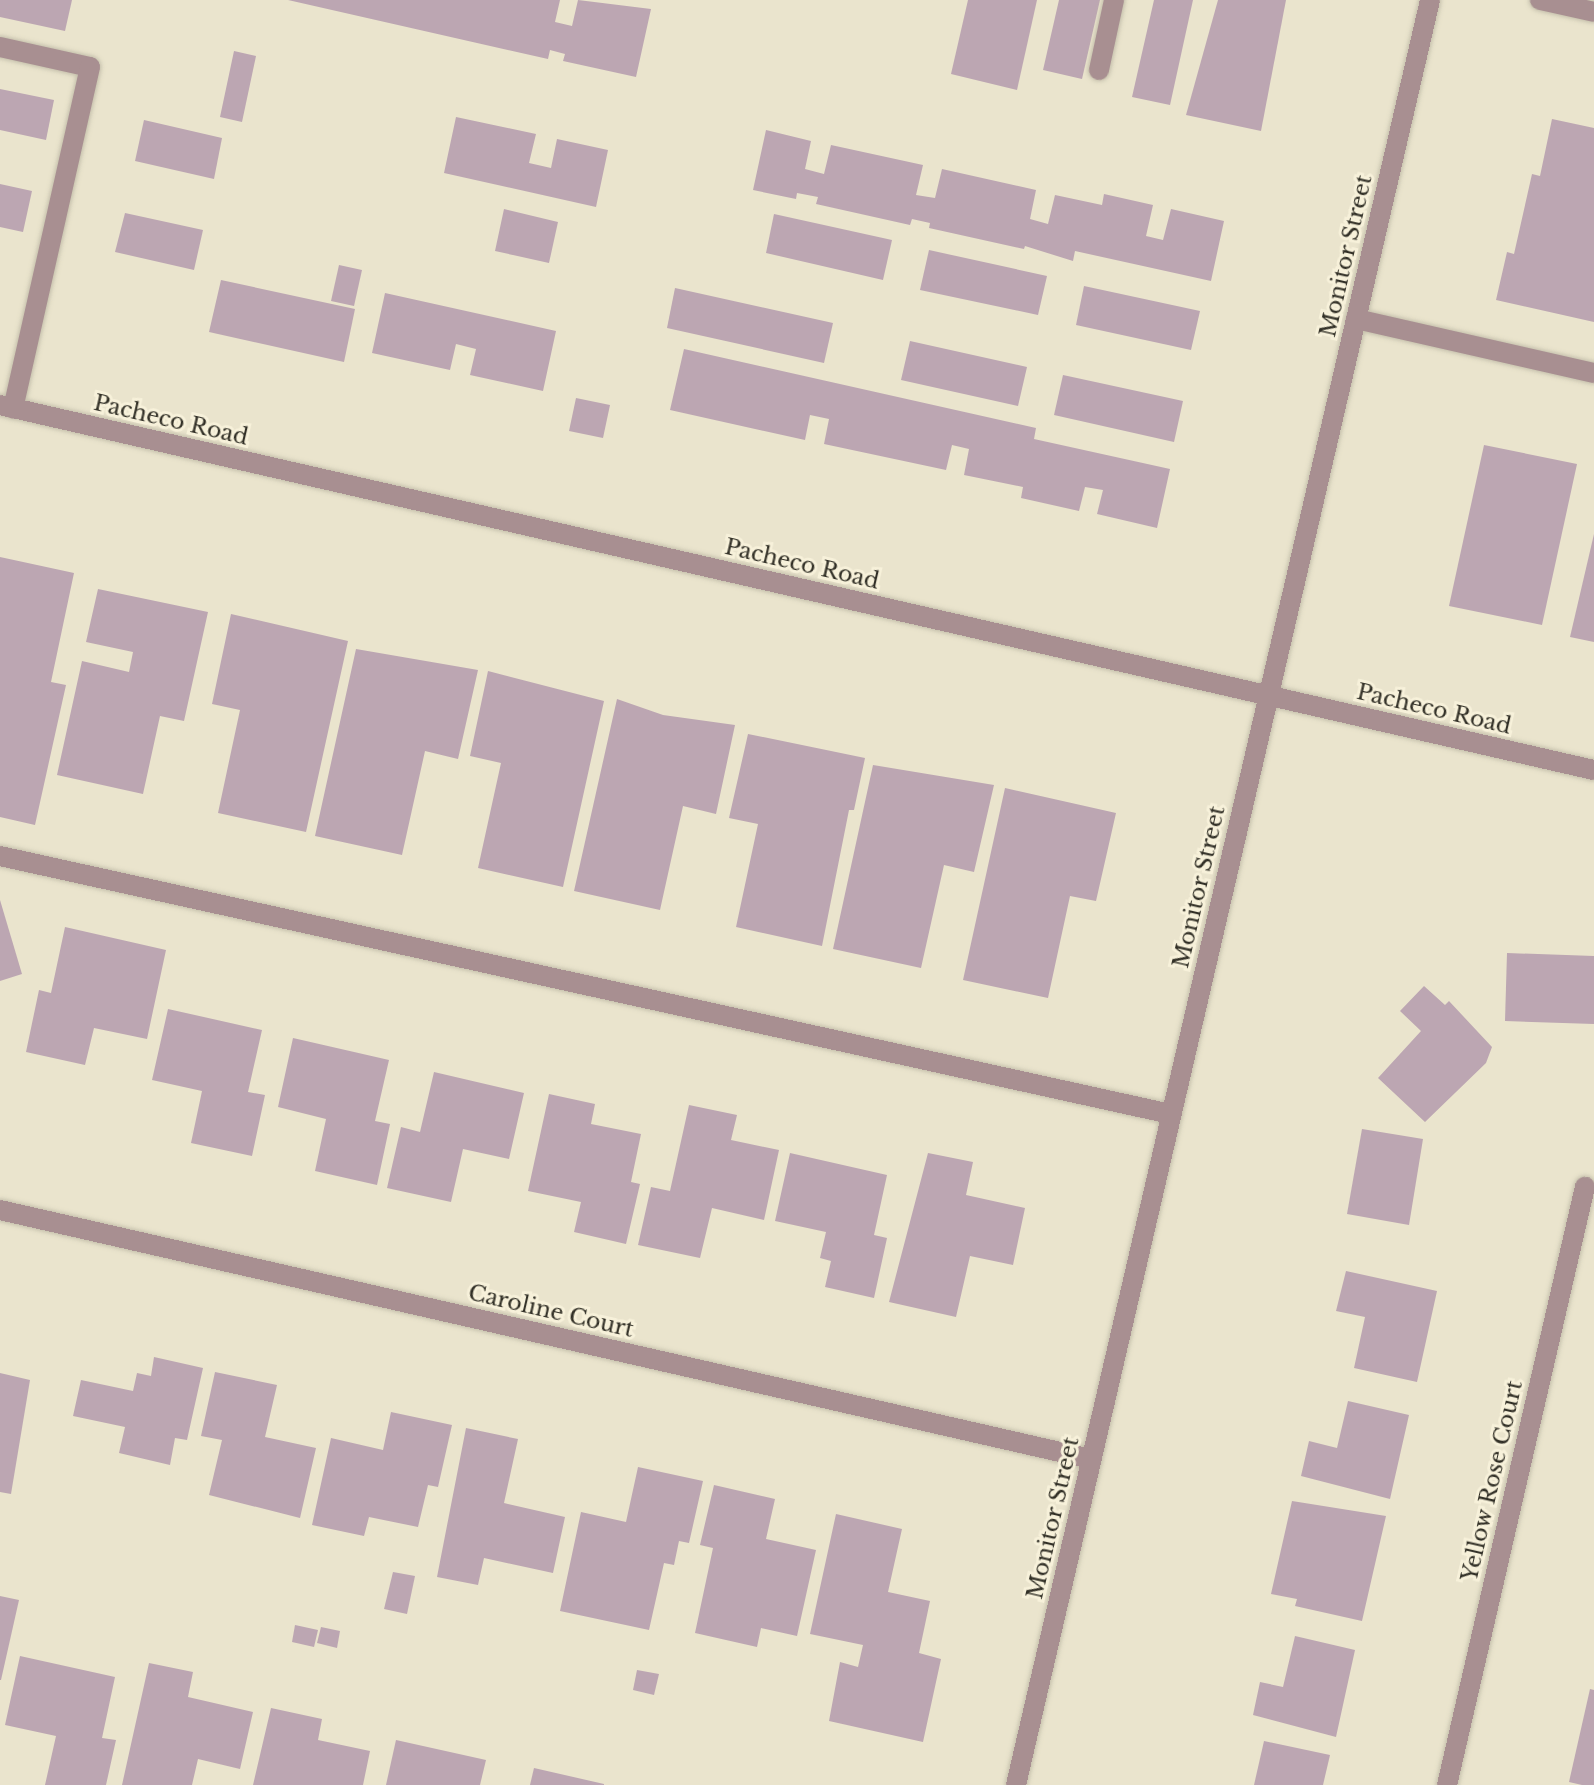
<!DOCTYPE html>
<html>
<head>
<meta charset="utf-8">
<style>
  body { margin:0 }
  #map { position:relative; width:1594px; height:1785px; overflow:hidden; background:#eae4cd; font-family:"Libre Baskerville",serif }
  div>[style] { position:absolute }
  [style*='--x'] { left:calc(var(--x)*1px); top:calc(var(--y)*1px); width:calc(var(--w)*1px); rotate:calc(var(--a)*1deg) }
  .building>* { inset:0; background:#bca6b2 }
  .roads { filter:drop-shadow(0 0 2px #c5c0ac) drop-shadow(0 0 2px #c5c0ac) }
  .minor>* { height:20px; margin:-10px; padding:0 10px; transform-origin:10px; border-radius:10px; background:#a88f91 }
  span { translate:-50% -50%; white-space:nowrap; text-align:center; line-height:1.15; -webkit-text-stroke:6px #f7f1da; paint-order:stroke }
  .street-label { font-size:22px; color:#312f26 }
</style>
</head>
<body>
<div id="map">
  <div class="building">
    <div style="clip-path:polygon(0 0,72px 0,65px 31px,0 17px)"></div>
    <div style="clip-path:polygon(288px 0,560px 0,555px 22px,572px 26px,578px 0,651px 9px,636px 77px,563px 61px,565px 54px,550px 50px,548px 59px)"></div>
    <div style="clip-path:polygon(968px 0,1037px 0,1017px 90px,951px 74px)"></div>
    <div style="clip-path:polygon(1059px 0,1100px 0,1082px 79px,1043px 70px)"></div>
    <div style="clip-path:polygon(1154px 0,1193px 0,1170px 105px,1132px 97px)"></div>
    <div style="clip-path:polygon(1218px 0,1286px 0,1261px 131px,1186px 115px)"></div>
    <div style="clip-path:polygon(234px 51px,256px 56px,242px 122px,220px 117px)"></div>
    <div style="clip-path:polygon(0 89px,54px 100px,46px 140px,0 130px)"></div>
    <div style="clip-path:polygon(456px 117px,536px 134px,529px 163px,551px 168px,557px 139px,608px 150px,596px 207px,444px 173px)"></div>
    <div style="clip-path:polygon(1552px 119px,1594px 128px,1594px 322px,1496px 300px,1507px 252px,1514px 254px,1532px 174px,1540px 176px)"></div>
    <div style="clip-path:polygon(144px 120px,222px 138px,214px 179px,135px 161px)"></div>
    <div style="clip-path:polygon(766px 130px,811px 141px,805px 169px,824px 174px,831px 145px,923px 165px,916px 195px,935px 198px,942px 169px,1036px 190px,1030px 219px,1048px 224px,1055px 195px,1102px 205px,1104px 194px,1153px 205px,1146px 236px,1163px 240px,1171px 209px,1224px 221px,1211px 281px,1075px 251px,1073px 261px,1025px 246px,1024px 249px,929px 228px,930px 223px,912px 219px,910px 225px,816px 204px,818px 197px,797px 193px,796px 199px,753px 190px)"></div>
    <div style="clip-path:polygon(0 184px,32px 191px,23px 232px,0 227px)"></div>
    <div style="clip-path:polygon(504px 209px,558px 222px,549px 263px,495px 251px)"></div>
    <div style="clip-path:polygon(125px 213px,203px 230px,194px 270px,115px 252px)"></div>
    <div style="clip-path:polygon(774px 214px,892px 240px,883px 280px,766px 253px)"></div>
    <div style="clip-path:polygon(929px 250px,1047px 276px,1038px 315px,920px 290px)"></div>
    <div style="clip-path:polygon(339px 265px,362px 270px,354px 306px,331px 301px)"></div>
    <div style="clip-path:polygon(221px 280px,355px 309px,344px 362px,209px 332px)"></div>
    <div style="clip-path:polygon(1084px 286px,1200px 311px,1191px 350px,1076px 325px)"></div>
    <div style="clip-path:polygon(675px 288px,833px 323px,824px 363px,667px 328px)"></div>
    <div style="clip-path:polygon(385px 293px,556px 331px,543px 391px,470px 375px,476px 349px,456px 344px,450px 370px,372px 353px)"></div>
    <div style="clip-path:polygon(910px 341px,1027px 367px,1018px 406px,901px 380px)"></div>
    <div style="clip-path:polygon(684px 349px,1036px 428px,1034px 439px,1170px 469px,1157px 528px,1097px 514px,1103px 490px,1085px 487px,1079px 511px,1021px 498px,1023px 487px,964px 475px,969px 449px,952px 445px,946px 470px,824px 444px,829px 419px,810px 415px,805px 440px,670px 410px)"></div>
    <div style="clip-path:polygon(1063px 375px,1183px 401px,1174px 442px,1054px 415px)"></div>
    <div style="clip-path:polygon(576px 398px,610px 405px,603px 438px,569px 431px)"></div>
    <div style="clip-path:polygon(1484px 445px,1577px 464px,1542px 625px,1449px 606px)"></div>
    <div style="clip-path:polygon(1594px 534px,1594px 642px,1570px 637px)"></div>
    <div style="clip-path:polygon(0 557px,74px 573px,51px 682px,66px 685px,35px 825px,0 817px)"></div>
    <div style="clip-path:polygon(98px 589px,208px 612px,184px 721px,160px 716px,143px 794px,57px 775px,82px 661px,129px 672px,133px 652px,86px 642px)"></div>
    <div style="clip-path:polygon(231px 614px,348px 641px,306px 832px,218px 813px,240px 710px,212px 704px)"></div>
    <div style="clip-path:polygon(356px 649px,478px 670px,458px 759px,425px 751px,402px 855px,315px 836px)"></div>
    <div style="clip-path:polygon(488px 671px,604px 701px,563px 887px,478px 868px,501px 763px,470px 756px)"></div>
    <div style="clip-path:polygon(617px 699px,663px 715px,735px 725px,716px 814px,683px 806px,660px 910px,574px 891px)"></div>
    <div style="clip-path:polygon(748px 734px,865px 758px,854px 810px,849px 810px,822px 946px,736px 927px,758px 824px,729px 818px)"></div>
    <div style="clip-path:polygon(873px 765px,994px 785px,974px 872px,944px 865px,921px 968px,833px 949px)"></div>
    <div style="clip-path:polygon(1005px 788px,1116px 813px,1096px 901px,1070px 896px,1048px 998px,963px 980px)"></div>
    <div style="clip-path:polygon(0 900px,22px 974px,0 981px)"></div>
    <div style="clip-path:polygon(65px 927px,166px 950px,147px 1039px,94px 1028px,85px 1065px,26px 1052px,39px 990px,51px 993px)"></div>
    <div style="clip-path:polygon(1507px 953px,1594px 956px,1594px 1024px,1505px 1021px)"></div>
    <div style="clip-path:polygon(1424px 986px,1445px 1005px,1449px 1001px,1492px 1047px,1486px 1063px,1425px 1122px,1378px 1078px,1421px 1031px,1400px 1011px)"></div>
    <div style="clip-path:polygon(168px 1009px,262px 1030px,248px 1092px,265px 1095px,252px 1156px,191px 1143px,202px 1091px,152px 1080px)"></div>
    <div style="clip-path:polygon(293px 1038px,389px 1060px,375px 1121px,390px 1124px,377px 1185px,315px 1171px,326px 1119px,278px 1107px)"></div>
    <div style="clip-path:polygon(434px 1072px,524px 1093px,509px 1159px,463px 1149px,451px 1202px,387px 1188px,401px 1127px,420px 1132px)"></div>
    <div style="clip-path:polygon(549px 1094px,595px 1104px,591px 1124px,641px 1134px,631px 1182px,640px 1184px,626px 1244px,574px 1232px,581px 1202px,528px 1191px)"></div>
    <div style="clip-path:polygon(689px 1105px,737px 1115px,731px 1140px,779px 1150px,764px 1220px,712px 1208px,700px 1258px,638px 1245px,651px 1187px,670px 1191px)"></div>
    <div style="clip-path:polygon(1362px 1129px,1423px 1139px,1409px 1225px,1347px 1214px)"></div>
    <div style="clip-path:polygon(790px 1153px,887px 1175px,874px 1235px,887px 1238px,874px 1298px,825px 1287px,831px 1261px,820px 1258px,826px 1232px,775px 1221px)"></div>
    <div style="clip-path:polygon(928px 1153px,973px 1162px,966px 1195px,1025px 1208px,1013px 1265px,970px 1256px,956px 1317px,889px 1302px)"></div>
    <div style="clip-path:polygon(1346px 1271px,1437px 1291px,1417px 1382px,1354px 1368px,1365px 1317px,1336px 1311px)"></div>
    <div style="clip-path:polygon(154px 1357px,203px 1368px,187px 1440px,175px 1438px,170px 1465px,119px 1453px,125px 1427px,73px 1416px,81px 1380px,133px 1391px,137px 1373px,151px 1376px)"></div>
    <div style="clip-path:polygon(215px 1372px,277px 1385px,265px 1437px,316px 1448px,300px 1518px,209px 1495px,222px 1440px,201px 1436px)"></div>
    <div style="clip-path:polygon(0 1373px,30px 1380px,11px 1494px,0 1492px)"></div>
    <div style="clip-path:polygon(1348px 1401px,1409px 1415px,1390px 1499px,1301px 1476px,1309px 1441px,1337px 1448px)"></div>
    <div style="clip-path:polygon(391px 1412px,452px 1425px,438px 1487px,428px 1485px,418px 1527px,369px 1517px,364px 1536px,312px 1525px,331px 1438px,383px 1450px)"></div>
    <div style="clip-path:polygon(466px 1428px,518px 1439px,504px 1503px,565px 1517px,553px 1573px,484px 1558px,478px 1585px,437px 1577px)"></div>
    <div style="clip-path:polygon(638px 1467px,703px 1481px,689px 1543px,679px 1541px,674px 1565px,664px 1563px,649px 1630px,560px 1611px,581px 1512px,626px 1522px)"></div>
    <div style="clip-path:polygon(714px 1485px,775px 1499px,766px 1539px,816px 1550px,797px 1636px,761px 1628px,757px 1647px,695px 1633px,713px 1548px,700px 1545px)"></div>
    <div style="clip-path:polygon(1292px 1501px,1386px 1516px,1362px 1621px,1295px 1606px,1297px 1599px,1271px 1594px)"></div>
    <div style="clip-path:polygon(836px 1514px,902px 1529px,888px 1592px,930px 1601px,919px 1653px,941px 1659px,923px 1742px,829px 1721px,840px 1662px,858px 1667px,863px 1645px,810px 1634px)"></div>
    <div style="clip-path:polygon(393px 1572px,415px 1576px,407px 1614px,384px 1609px)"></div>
    <div style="clip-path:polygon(0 1596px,19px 1600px,1px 1680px,0 1680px)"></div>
    <div style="clip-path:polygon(295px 1625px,318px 1630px,314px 1647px,292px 1642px)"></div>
    <div style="clip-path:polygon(321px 1627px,340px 1631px,337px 1648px,317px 1643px)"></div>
    <div style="clip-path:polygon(1295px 1636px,1355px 1650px,1336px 1737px,1253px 1715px,1260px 1682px,1283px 1687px)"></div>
    <div style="clip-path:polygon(20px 1656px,115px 1677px,102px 1738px,116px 1740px,106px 1785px,45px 1785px,56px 1736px,5px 1725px)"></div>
    <div style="clip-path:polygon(149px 1663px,193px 1672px,188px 1697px,253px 1712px,240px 1769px,198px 1759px,192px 1785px,122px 1785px)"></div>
    <div style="clip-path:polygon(637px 1670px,659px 1674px,654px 1695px,633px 1690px)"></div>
    <div style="clip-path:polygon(1590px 1689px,1594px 1690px,1594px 1785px,1582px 1785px,1569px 1782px)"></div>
    <div style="clip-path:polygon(271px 1708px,322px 1719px,318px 1740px,370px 1751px,363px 1785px,253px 1785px)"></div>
    <div style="clip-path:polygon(396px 1740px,486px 1760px,480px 1785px,386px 1785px)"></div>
    <div style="clip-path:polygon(1264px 1741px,1330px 1755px,1323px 1785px,1254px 1785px)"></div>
    <div style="clip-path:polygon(534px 1768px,604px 1784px,604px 1785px,530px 1785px)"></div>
  </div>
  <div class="roads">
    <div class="minor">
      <div style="--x:1540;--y:0;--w:55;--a:12.5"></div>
      <div style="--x:0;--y:47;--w:92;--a:12.5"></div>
      <div style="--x:90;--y:67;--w:350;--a:102.7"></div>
      <div style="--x:1099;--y:70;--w:72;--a:-77.9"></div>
      <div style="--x:1356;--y:319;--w:244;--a:12.8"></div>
      <div style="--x:0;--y:405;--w:1635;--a:12.9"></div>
      <div style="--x:0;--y:856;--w:1199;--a:12.43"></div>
      <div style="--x:0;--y:1210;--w:1119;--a:12.86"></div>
      <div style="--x:1016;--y:1785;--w:1832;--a:-76.94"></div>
      <div style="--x:1447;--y:1785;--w:614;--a:-77.01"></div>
    </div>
  </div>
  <div class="street-label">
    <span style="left:1346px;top:256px;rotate:-77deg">Monitor Street</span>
    <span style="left:171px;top:420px;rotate:13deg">Pacheco Road</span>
    <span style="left:802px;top:564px;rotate:13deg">Pacheco Road</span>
    <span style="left:1434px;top:709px;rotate:13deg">Pacheco Road</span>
    <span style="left:1199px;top:887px;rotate:-77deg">Monitor Street</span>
    <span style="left:551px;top:1311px;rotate:13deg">Caroline Court</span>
    <span style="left:1492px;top:1481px;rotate:-77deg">Yellow Rose Court</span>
    <span style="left:1053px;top:1518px;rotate:-77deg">Monitor Street</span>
  </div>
</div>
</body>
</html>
